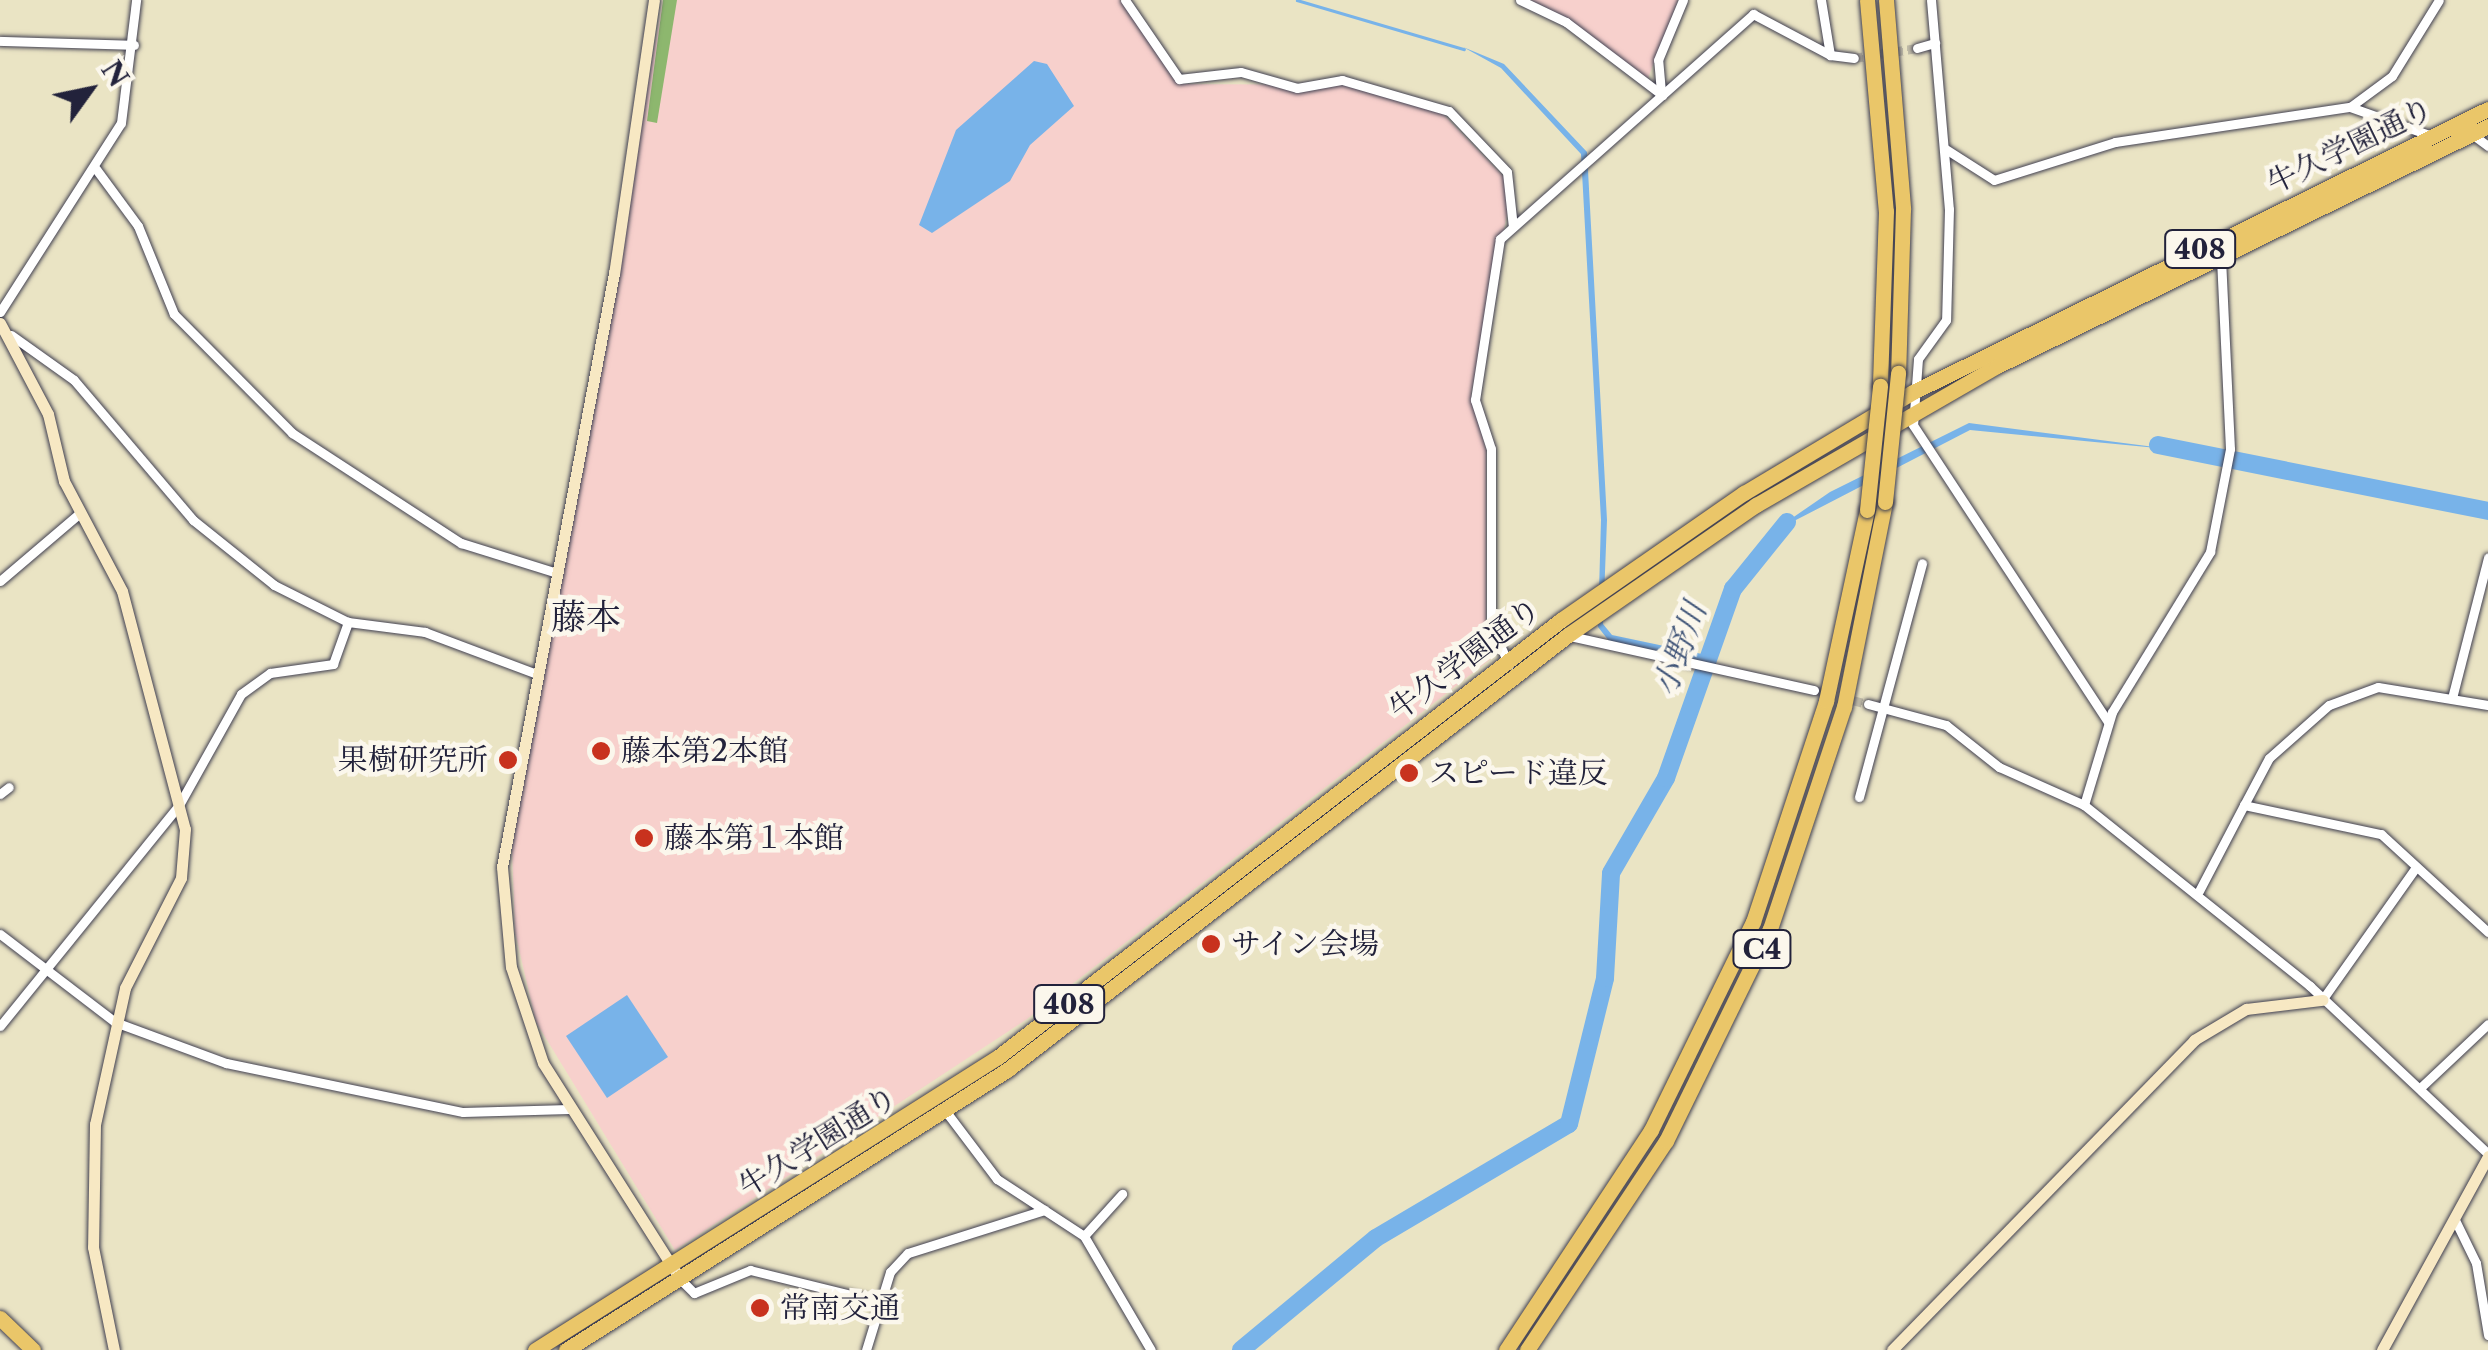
<!DOCTYPE html>
<html>
<head>
<meta charset="utf-8">
<style>
  body { margin:0 }
  #map { position:relative; width:2488px; height:1350px; overflow:hidden; background:#eae4c4; font-family:"Libre Caslon Text","Noto Serif JP",serif }
  div>[style] { position:absolute }
  [style*='--x'] { left:calc(var(--x)*1px); top:calc(var(--y)*1px); width:calc(var(--w)*1px); rotate:calc(var(--a)*1deg) }
  .built>* { inset:0; background:#f7d0cc }
  .forest>* { inset:0; background:#8db76e }
  .water>* { inset:0; background:#78b3e9 }
  .stream>* { height:2.5px; margin:-1.25px; padding:0 1.25px; transform-origin:1.25px; border-radius:1.25px; background:#78b3e9 }
  .river>* { height:18px; margin:-9px; padding:0 9px; transform-origin:9px; border-radius:9px; background:#78b3e9 }
  .street-tunnel>* { height:9px; margin-top:-4.5px; transform-origin:0; background:repeating-linear-gradient(90deg,#c2bda9 0 9px,transparent 0 13.5px) }
  .roads { filter:drop-shadow(0 0 2px #403f50) drop-shadow(0 0 2px #403f50) }
  .street>* { height:9px; margin:-4.5px; padding:0 4.5px; transform-origin:4.5px; border-radius:4.5px; background:#fff }
  .secondary>* { height:11px; margin:-5.5px; padding:0 5.5px; transform-origin:5.5px; border-radius:5.5px; background:#f7e8c3 }
  .highway>* { height:15px; margin:-7.5px; padding:0 7.5px; transform-origin:7.5px; border-radius:7.5px; background:#eac669 }
  .bridges { filter:drop-shadow(0 0 2px #403f50) drop-shadow(0 0 2px #403f50) }
  .highway-bridge>* { height:15px; margin:-7.5px; padding:0 7.5px; transform-origin:7.5px; border-radius:7.5px; background:#eac669 }
  .dots>* { width:28px; height:28px; translate:-50% -50%; box-sizing:border-box; border:5px solid #fbf7ec; border-radius:50% }
  span { translate:-50% -50%; white-space:nowrap; text-align:center; line-height:1.15; -webkit-text-stroke:9px #fbf7ec; paint-order:stroke }
  .shield-label span { padding:2px 8px; background:#fbf7ec; border:2px solid; border-radius:8px; -webkit-text-stroke-width:0 }
  .shield-label { font-size:28px; color:#22223b; font-weight:700 }
  .street-label { font-size:30px; color:#22223b }
  .poi-label { font-size:30px; color:#22223b }
  .left { translate:0 -50%; text-align:left }
  .right { translate:-100% -50%; text-align:right }
  .water-label { font-size:32px; color:#405578; font-style:italic }
  .quarter-label { font-size:35px; color:#22223b }
  .north { position:absolute; left:40px; top:40px; width:100px; height:100px; -webkit-text-stroke:8px #fbf7ec; paint-order:stroke; rotate:57deg; font-size:28px; font-weight:700; line-height:40px; text-align:center; color:#22223b }
  .north::after { content:''; display:block; margin:auto; width:35px; height:45px; background:#22223b; clip-path:polygon(50% 0,100% 100%,50% 72%,0 100%) }
</style>
</head>
<body>
<div id="map">
  <div class="built">
    <div style="clip-path:polygon(663px 0,1120px 0,1179px 84px,1342px 85px,1438px 109px,1504px 177px,1508px 209px,1471px 394px,1486px 450px,1486px 637px,1497px 654px,1027px 1019px,675px 1250px,536px 1022px,515px 932px,512px 848px)"></div>
    <div style="clip-path:polygon(1531px 0,1678px 0,1648px 78px)"></div>
  </div>
  <div class="forest">
    <div style="clip-path:polygon(663px 0,677px 0,657px 123px,647px 121px)"></div>
  </div>
  <div class="water">
    <div style="clip-path:polygon(1463px 47px,1504px 64px,1587px 152px,1607px 520px,1603px 624px,1612px 635px,1702px 654px,1701px 661px,1609px 641px,1598px 627px,1601px 520px,1581px 154px,1501px 68px)"></div>
    <div style="clip-path:polygon(1034px 61px,1047px 64px,1074px 106px,1030px 145px,1010px 181px,932px 233px,919px 225px,956px 130px)"></div>
    <div style="clip-path:polygon(1969px 423px,2178px 450px,1970px 430px,1769px 534px,1830px 492px)"></div>
    <div style="clip-path:polygon(627px 995px,668px 1057px,607px 1098px,566px 1036px)"></div>
  </div>
  <div class="stream">
    <div style="--x:1297;--y:0;--w:174;--a:16.4"></div>
    <div style="--x:1702;--y:658;--w:5;--a:11"></div>
  </div>
  <div class="river">
    <div style="--x:2158;--y:445;--w:337;--a:11.3"></div>
    <div style="--x:1241;--y:1350;--w:175;--a:-39.7"></div>
    <div style="--x:1376;--y:1238;--w:224;--a:-30.6"></div>
    <div style="--x:1569;--y:1124;--w:150;--a:-76.1"></div>
    <div style="--x:1605;--y:978;--w:105;--a:-86.7"></div>
    <div style="--x:1611;--y:873;--w:110;--a:-59.9"></div>
    <div style="--x:1666;--y:778;--w:201;--a:-70.5"></div>
    <div style="--x:1733;--y:589;--w:86;--a:-51.1"></div>
  </div>
  <div class="street-tunnel">
    <div style="--x:1854;--y:58;--w:64;--a:-9"></div>
    <div style="--x:1814;--y:690;--w:56;--a:14.5"></div>
  </div>
  <div class="roads">
    <div class="street">
      <div style="--x:1125;--y:0;--w:96;--a:55.6"></div>
      <div style="--x:1179;--y:79;--w:62;--a:-6.4"></div>
      <div style="--x:1241;--y:72;--w:58;--a:15.9"></div>
      <div style="--x:1297;--y:88;--w:46;--a:-10.1"></div>
      <div style="--x:1342;--y:80;--w:111;--a:16.2"></div>
      <div style="--x:1449;--y:111;--w:84;--a:46.4"></div>
      <div style="--x:1507;--y:172;--w:55;--a:83.8"></div>
      <div style="--x:1520;--y:0;--w:51;--a:25.6"></div>
      <div style="--x:1566;--y:22;--w:121;--a:37.2"></div>
      <div style="--x:1821;--y:0;--w:56;--a:80.7"></div>
      <div style="--x:1931;--y:0;--w:210;--a:85.1"></div>
      <div style="--x:1949;--y:209;--w:111;--a:91.5"></div>
      <div style="--x:1946;--y:320;--w:48;--a:125.7"></div>
      <div style="--x:1918;--y:359;--w:66;--a:94.3"></div>
      <div style="--x:1913;--y:425;--w:355;--a:56.7"></div>
      <div style="--x:0;--y:41;--w:134;--a:1.7"></div>
      <div style="--x:1917;--y:48;--w:19;--a:-16"></div>
      <div style="--x:1661;--y:92;--w:32;--a:-95"></div>
      <div style="--x:1658;--y:60;--w:65;--a:-67.4"></div>
      <div style="--x:2350;--y:107;--w:52;--a:-36.4"></div>
      <div style="--x:2392;--y:76;--w:89;--a:-58.3"></div>
      <div style="--x:2472;--y:134;--w:20;--a:37"></div>
      <div style="--x:1944;--y:148;--w:59;--a:32.6"></div>
      <div style="--x:1994;--y:180;--w:127;--a:-17.4"></div>
      <div style="--x:2115;--y:142;--w:238;--a:-8.5"></div>
      <div style="--x:2350;--y:107;--w:87;--a:19.5"></div>
      <div style="--x:96;--y:169;--w:71;--a:53.6"></div>
      <div style="--x:138;--y:226;--w:95;--a:67.8"></div>
      <div style="--x:174;--y:314;--w:168;--a:45.2"></div>
      <div style="--x:292;--y:433;--w:202;--a:33.1"></div>
      <div style="--x:461;--y:543;--w:97;--a:17.3"></div>
      <div style="--x:0;--y:312;--w:224;--a:-57.4"></div>
      <div style="--x:121;--y:123;--w:124;--a:-83"></div>
      <div style="--x:11;--y:335;--w:77;--a:35.5"></div>
      <div style="--x:74;--y:380;--w:184;--a:49.6"></div>
      <div style="--x:193;--y:520;--w:104;--a:38.7"></div>
      <div style="--x:274;--y:585;--w:83;--a:26.6"></div>
      <div style="--x:348;--y:622;--w:78;--a:7.4"></div>
      <div style="--x:425;--y:632;--w:116;--a:20.6"></div>
      <div style="--x:0;--y:581;--w:106;--a:-40.4"></div>
      <div style="--x:1570;--y:636;--w:250;--a:12.5"></div>
      <div style="--x:1509;--y:665;--w:44;--a:-114.2"></div>
      <div style="--x:1491;--y:625;--w:176;--a:-90"></div>
      <div style="--x:1491;--y:449;--w:52;--a:-108.1"></div>
      <div style="--x:1475;--y:400;--w:163;--a:-81.2"></div>
      <div style="--x:1500;--y:239;--w:339;--a:-41.6"></div>
      <div style="--x:1753;--y:14;--w:87;--a:28"></div>
      <div style="--x:1830;--y:55;--w:24;--a:7"></div>
      <div style="--x:2452;--y:698;--w:145;--a:-75.6"></div>
      <div style="--x:1868;--y:704;--w:81;--a:15.1"></div>
      <div style="--x:1946;--y:725;--w:68;--a:38.4"></div>
      <div style="--x:1999;--y:767;--w:93;--a:24.1"></div>
      <div style="--x:2084;--y:805;--w:290;--a:38.7"></div>
      <div style="--x:2310;--y:986;--w:245;--a:43.3"></div>
      <div style="--x:0;--y:794;--w:11;--a:-38"></div>
      <div style="--x:1859;--y:797;--w:242;--a:-74.9"></div>
      <div style="--x:2084;--y:805;--w:97;--a:-73.2"></div>
      <div style="--x:2112;--y:712;--w:188;--a:-58.5"></div>
      <div style="--x:2210;--y:552;--w:105;--a:-79"></div>
      <div style="--x:2230;--y:449;--w:192;--a:-92.7"></div>
      <div style="--x:2244;--y:805;--w:53;--a:-62"></div>
      <div style="--x:2269;--y:758;--w:80;--a:-41.5"></div>
      <div style="--x:2329;--y:705;--w:52;--a:-20.2"></div>
      <div style="--x:2378;--y:687;--w:111;--a:9.3"></div>
      <div style="--x:2199;--y:891;--w:97;--a:-62.4"></div>
      <div style="--x:2244;--y:805;--w:140;--a:12"></div>
      <div style="--x:2381;--y:834;--w:145;--a:42.5"></div>
      <div style="--x:0;--y:934;--w:145;--a:37.4"></div>
      <div style="--x:115;--y:1022;--w:118;--a:20.3"></div>
      <div style="--x:226;--y:1063;--w:242;--a:11.7"></div>
      <div style="--x:463;--y:1112;--w:106;--a:-1.6"></div>
      <div style="--x:2322;--y:1000;--w:163;--a:-54.7"></div>
      <div style="--x:0;--y:1026;--w:284;--a:-51"></div>
      <div style="--x:179;--y:805;--w:127;--a:-60.8"></div>
      <div style="--x:241;--y:694;--w:36;--a:-36"></div>
      <div style="--x:270;--y:673;--w:64;--a:-8.1"></div>
      <div style="--x:333;--y:664;--w:45;--a:-70.3"></div>
      <div style="--x:2420;--y:1088;--w:93;--a:-43.3"></div>
      <div style="--x:947;--y:1113;--w:83;--a:52.9"></div>
      <div style="--x:997;--y:1179;--w:104;--a:33.2"></div>
      <div style="--x:1084;--y:1236;--w:132;--a:59.6"></div>
      <div style="--x:2454;--y:1218;--w:50;--a:63.9"></div>
      <div style="--x:2476;--y:1263;--w:73;--a:80.5"></div>
      <div style="--x:1084;--y:1236;--w:57;--a:-47.9"></div>
      <div style="--x:680;--y:1279;--w:20;--a:45"></div>
      <div style="--x:694;--y:1293;--w:61;--a:-22.3"></div>
      <div style="--x:750;--y:1270;--w:137;--a:13.9"></div>
      <div style="--x:866;--y:1350;--w:82;--a:-72.9"></div>
      <div style="--x:890;--y:1272;--w:26;--a:-47"></div>
      <div style="--x:908;--y:1253;--w:143;--a:-17.5"></div>
    </div>
    <div class="secondary">
      <div style="--x:654;--y:0;--w:276;--a:98.3"></div>
      <div style="--x:614;--y:273;--w:604;--a:100.68"></div>
      <div style="--x:502;--y:867;--w:100;--a:84.9"></div>
      <div style="--x:511;--y:967;--w:101;--a:71.6"></div>
      <div style="--x:543;--y:1063;--w:256;--a:57.6"></div>
      <div style="--x:0;--y:323;--w:103;--a:62.2"></div>
      <div style="--x:48;--y:414;--w:69;--a:76.6"></div>
      <div style="--x:64;--y:481;--w:124;--a:62.2"></div>
      <div style="--x:122;--y:591;--w:246;--a:75.2"></div>
      <div style="--x:185;--y:829;--w:49;--a:94.7"></div>
      <div style="--x:181;--y:878;--w:123;--a:117"></div>
      <div style="--x:125;--y:988;--w:139;--a:102.4"></div>
      <div style="--x:95;--y:1124;--w:123;--a:90.9"></div>
      <div style="--x:93;--y:1247;--w:105;--a:78.5"></div>
      <div style="--x:1892;--y:1350;--w:433;--a:-45.7"></div>
      <div style="--x:2194;--y:1040;--w:61;--a:-30.8"></div>
      <div style="--x:2246;--y:1009;--w:77;--a:-6.8"></div>
      <div style="--x:2382;--y:1350;--w:221;--a:-61.3"></div>
    </div>
    <div class="highway">
      <div style="--x:1867;--y:0;--w:212;--a:84.9"></div>
      <div style="--x:1886;--y:211;--w:175;--a:92"></div>
      <div style="--x:1886;--y:0;--w:210;--a:85.3"></div>
      <div style="--x:1903;--y:209;--w:164;--a:91.7"></div>
      <div style="--x:0;--y:1318;--w:46;--a:44.1"></div>
      <div style="--x:535;--y:1350;--w:548;--a:-32.33"></div>
      <div style="--x:998;--y:1057;--w:713;--a:-37.82"></div>
      <div style="--x:1561;--y:620;--w:223;--a:-34.8"></div>
      <div style="--x:1744;--y:493;--w:197;--a:-30.9"></div>
      <div style="--x:1913;--y:392;--w:641;--a:-26.21"></div>
      <div style="--x:566;--y:1350;--w:522;--a:-32.41"></div>
      <div style="--x:1007;--y:1070;--w:710;--a:-37.79"></div>
      <div style="--x:1568;--y:635;--w:229;--a:-34.7"></div>
      <div style="--x:1756;--y:505;--w:278;--a:-30"></div>
      <div style="--x:1997;--y:366;--w:547;--a:-26.05"></div>
      <div style="--x:1506;--y:1350;--w:263;--a:-56.6"></div>
      <div style="--x:1651;--y:1130;--w:232;--a:-63.9"></div>
      <div style="--x:1753;--y:922;--w:233;--a:-71.7"></div>
      <div style="--x:1826;--y:701;--w:195;--a:-77.9"></div>
      <div style="--x:1527;--y:1350;--w:251;--a:-56.4"></div>
      <div style="--x:1666;--y:1141;--w:236;--a:-63.9"></div>
      <div style="--x:1770;--y:929;--w:234;--a:-71.6"></div>
      <div style="--x:1844;--y:707;--w:209;--a:-78.7"></div>
    </div>
  </div>
  <div class="bridges">
    <div class="highway-bridge">
      <div style="--x:1885;--y:502;--w:130;--a:-84.2"></div>
      <div style="--x:1867;--y:510;--w:125;--a:-84"></div>
    </div>
  </div>
  <div class="dots">
    <div style="left:601px;top:751px;background:#c8321e"></div>
    <div style="left:508px;top:760px;background:#c8321e"></div>
    <div style="left:1409px;top:773px;background:#c8321e"></div>
    <div style="left:644px;top:838px;background:#c8321e"></div>
    <div style="left:1211px;top:944px;background:#c8321e"></div>
    <div style="left:760px;top:1308px;background:#c8321e"></div>
  </div>
  <div class="shield-label">
    <span style="left:2200px;top:249px">408</span>
    <span style="left:1762px;top:949px">C4</span>
    <span style="left:1069px;top:1004px">408</span>
  </div>
  <div class="street-label">
    <span style="left:2350px;top:146px;rotate:-26deg">牛久学園通り</span>
    <span style="left:1465px;top:659px;rotate:-37deg">牛久学園通り</span>
    <span style="left:818px;top:1142px;rotate:-32deg">牛久学園通り</span>
  </div>
  <div class="poi-label">
    <span class="left" style="left:621px;top:751px">藤本第2本館</span>
    <span class="right" style="left:488px;top:760px">果樹研究所</span>
    <span class="left" style="left:1429px;top:773px">スピード違反</span>
    <span class="left" style="left:664px;top:838px">藤本第１本館</span>
    <span class="left" style="left:1231px;top:944px">サイン会場</span>
    <span class="left" style="left:780px;top:1308px">常南交通</span>
  </div>
  <div class="water-label">
    <span style="left:1680px;top:649px;rotate:-70deg">小野川</span>
  </div>
  <div class="quarter-label">
    <span style="left:586px;top:617px">藤本</span>
  </div>
  <div class="north">N</div>
</div>
</body>
</html>
